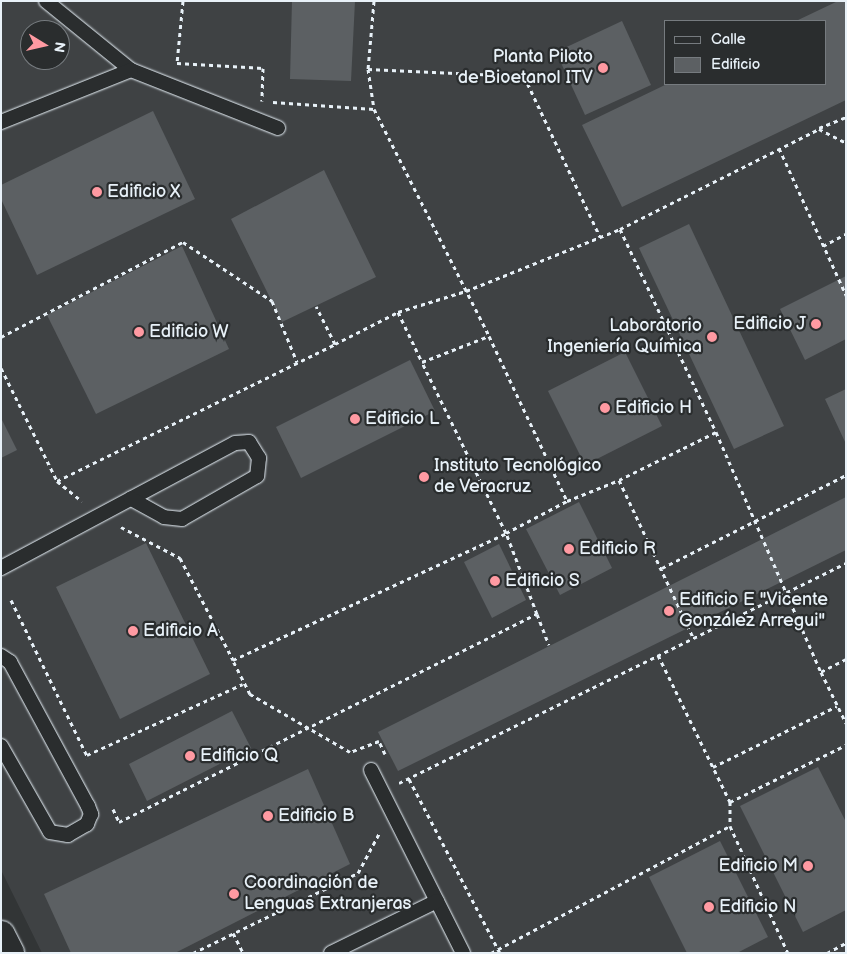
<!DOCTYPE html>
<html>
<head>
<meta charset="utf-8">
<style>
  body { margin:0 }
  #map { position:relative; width:847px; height:954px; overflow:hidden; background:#323536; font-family:"Balsamiq Sans",sans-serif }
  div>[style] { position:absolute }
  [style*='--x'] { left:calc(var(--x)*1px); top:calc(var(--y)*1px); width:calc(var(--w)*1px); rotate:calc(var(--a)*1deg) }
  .built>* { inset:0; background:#3f4244 }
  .building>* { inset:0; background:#5c6063 }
  .path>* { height:3px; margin-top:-1.5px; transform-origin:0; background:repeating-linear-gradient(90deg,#e8f1f8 0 4px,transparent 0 8px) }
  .roads { filter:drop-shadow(0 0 1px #e8f1f8) drop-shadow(0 0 1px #e8f1f8) }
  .lane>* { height:14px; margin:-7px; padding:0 7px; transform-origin:7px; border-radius:7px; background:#2a2d2e }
  .secondary>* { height:28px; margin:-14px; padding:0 14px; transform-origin:14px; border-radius:14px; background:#2a2d2e }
  .dots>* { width:14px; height:14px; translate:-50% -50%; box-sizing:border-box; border:2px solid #2a2d2e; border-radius:50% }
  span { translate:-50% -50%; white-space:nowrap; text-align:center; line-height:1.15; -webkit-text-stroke:4.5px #2a2d2e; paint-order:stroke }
  .poi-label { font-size:18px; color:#e8f1f8 }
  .right { translate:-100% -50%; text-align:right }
  .left { translate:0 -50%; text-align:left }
  .frame { position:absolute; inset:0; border:2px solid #e8f1f8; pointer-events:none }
  .legend { position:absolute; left:664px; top:20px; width:162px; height:65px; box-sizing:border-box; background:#2a2d2e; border:1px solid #767b7f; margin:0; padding:6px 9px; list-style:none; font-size:15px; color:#e8f1f8 }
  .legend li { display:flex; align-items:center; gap:10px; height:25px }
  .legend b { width:25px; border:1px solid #767b7f }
  .north { position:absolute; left:20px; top:20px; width:50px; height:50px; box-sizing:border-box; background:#2a2d2e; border:1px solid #767b7f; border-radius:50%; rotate:99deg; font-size:14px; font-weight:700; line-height:20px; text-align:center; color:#e8f1f8 }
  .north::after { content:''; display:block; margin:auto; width:18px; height:22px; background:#ff9aa2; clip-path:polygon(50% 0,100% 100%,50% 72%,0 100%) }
</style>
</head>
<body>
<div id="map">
  <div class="built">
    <div style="clip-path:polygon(evenodd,1px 1px,846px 1px,846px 953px,42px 953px,1px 870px,1px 1px,666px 21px,826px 21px,826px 84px,666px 84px,666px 21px,1px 1px,30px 30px,60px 30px,60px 60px,30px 60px,30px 30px)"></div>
  </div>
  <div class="building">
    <div style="clip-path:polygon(292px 1px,355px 1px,351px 81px,290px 79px)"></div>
    <div style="clip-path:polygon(838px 1px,846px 1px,846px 100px,622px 207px,582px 125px,667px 84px,826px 84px,826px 21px,796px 21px)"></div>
    <div style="clip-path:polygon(622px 21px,651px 85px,585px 115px,556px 52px)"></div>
    <div style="clip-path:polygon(153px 111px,195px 199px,37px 275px,1px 199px,1px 185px)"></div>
    <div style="clip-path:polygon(324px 170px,376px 277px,282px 322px,231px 219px)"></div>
    <div style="clip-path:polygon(689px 224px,784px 426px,734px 449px,639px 248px)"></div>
    <div style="clip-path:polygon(182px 246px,229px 349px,96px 414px,47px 315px)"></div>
    <div style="clip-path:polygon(846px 276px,846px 339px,805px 360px,780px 309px)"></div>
    <div style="clip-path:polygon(625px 352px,662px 426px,585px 465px,548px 391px)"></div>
    <div style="clip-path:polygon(410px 360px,435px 411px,301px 478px,276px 427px)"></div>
    <div style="clip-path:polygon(846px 389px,846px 444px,825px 399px)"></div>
    <div style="clip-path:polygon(1px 418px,17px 450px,1px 458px)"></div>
    <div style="clip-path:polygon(846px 497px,846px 550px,398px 771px,378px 732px)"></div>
    <div style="clip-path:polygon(579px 502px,612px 568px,560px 595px,526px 529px)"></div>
    <div style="clip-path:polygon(146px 543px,210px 674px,120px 719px,56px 587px)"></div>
    <div style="clip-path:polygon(499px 544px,526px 600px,492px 618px,464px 562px)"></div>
    <div style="clip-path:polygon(232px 711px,251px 748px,147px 801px,129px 764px)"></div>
    <div style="clip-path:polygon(818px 767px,846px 822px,846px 910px,803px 932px,740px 806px)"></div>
    <div style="clip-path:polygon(308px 769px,350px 864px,175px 953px,71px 953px,44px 894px)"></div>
    <div style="clip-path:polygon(720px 841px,768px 937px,737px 953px,687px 953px,649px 877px)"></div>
  </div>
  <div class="path">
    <div style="--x:183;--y:1;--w:62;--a:95.5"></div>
    <div style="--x:177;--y:63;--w:86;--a:3.3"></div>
    <div style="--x:263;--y:68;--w:33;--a:92"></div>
    <div style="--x:374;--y:1;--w:68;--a:95"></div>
    <div style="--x:368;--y:69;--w:40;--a:81.5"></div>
    <div style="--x:374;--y:109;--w:254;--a:63.1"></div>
    <div style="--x:368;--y:69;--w:156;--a:2.6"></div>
    <div style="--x:524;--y:76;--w:178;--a:64.7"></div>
    <div style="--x:273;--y:102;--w:101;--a:4"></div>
    <div style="--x:819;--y:128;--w:29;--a:-22"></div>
    <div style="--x:779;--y:148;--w:162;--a:65.5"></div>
    <div style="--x:620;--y:229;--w:225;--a:64.7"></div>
    <div style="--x:716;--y:432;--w:262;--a:66.4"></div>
    <div style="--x:823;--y:246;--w:26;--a:-28"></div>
    <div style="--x:398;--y:312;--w:71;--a:-17.2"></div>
    <div style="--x:466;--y:291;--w:166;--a:-21.9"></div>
    <div style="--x:620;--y:229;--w:223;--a:-26.7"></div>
    <div style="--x:819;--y:129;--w:30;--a:27"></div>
    <div style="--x:1;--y:337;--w:205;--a:-27.6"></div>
    <div style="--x:183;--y:242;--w:107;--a:33.5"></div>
    <div style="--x:272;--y:301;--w:66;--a:67.7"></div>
    <div style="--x:335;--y:344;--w:71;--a:-26.9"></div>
    <div style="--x:398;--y:312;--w:55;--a:64.4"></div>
    <div style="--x:1;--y:368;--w:126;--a:63.6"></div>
    <div style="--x:57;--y:481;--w:32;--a:39"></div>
    <div style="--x:619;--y:480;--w:108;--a:-26.3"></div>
    <div style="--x:57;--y:481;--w:310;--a:-26.2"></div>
    <div style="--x:335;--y:344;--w:42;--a:-116.6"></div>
    <div style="--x:121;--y:527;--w:67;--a:27.7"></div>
    <div style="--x:180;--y:558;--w:115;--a:62.5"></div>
    <div style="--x:662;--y:568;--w:206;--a:-26.8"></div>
    <div style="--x:11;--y:600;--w:176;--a:64"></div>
    <div style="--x:537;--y:614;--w:87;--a:-110.9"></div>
    <div style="--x:506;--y:533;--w:69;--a:-27.7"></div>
    <div style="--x:567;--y:501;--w:56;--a:-22"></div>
    <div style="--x:619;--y:480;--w:174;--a:64.8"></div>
    <div style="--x:658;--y:655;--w:164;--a:63.9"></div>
    <div style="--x:730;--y:802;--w:24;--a:90"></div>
    <div style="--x:730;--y:826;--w:140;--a:65.5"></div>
    <div style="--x:846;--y:659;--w:28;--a:153"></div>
    <div style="--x:821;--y:672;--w:57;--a:63.9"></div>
    <div style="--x:385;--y:754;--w:14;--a:-115"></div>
    <div style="--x:379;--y:741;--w:31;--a:159"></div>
    <div style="--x:350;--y:752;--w:116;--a:-149.9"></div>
    <div style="--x:250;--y:694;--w:38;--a:-117"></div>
    <div style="--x:233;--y:660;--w:301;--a:-24.9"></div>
    <div style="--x:506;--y:533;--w:191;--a:-116.2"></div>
    <div style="--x:422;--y:362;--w:72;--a:-21.2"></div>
    <div style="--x:489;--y:336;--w:183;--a:64.7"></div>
    <div style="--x:87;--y:755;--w:171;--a:-24.5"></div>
    <div style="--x:713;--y:767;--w:138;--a:-26.2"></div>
    <div style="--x:409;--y:779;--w:196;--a:62.4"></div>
    <div style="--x:399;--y:783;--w:498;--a:-26.2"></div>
    <div style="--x:730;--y:802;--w:129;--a:-26.2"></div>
    <div style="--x:113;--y:809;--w:14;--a:65"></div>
    <div style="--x:119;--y:822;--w:467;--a:-26.5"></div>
    <div style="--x:537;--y:614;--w:33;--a:69"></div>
    <div style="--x:233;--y:933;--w:22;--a:63"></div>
    <div style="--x:193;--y:953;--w:183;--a:-25.9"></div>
    <div style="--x:358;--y:873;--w:47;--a:-61.8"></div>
    <div style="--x:491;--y:953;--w:271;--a:-28"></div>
    <div style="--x:827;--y:953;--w:21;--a:-28"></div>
  </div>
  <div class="roads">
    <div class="lane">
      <div style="--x:46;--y:1;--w:109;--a:39.1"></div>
      <div style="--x:131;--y:70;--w:158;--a:21.5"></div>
      <div style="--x:1;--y:122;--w:140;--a:-21.8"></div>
      <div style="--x:1;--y:568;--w:265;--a:-28.1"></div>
      <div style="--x:235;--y:443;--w:14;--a:-4"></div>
      <div style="--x:249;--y:442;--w:19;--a:58"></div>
      <div style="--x:259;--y:458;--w:18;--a:96"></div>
      <div style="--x:257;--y:476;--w:86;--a:150.2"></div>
      <div style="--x:182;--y:519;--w:18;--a:-174"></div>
      <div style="--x:164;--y:517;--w:38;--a:-151"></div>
      <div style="--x:1;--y:656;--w:11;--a:34"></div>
      <div style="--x:10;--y:662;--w:164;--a:61.6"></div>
      <div style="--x:88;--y:806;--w:9;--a:69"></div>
      <div style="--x:91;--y:814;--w:11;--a:112"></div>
      <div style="--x:87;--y:824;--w:22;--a:150"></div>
      <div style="--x:68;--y:835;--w:18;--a:-171"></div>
      <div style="--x:50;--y:832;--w:99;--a:-119.7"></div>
      <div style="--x:371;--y:770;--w:205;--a:63.3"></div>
      <div style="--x:331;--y:953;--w:118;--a:-26.1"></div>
    </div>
    <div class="secondary">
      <div style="--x:1;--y:935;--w:20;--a:63"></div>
    </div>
  </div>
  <div class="dots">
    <div style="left:603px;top:68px;background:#ff9aa2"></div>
    <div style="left:97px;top:192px;background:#ff9aa2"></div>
    <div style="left:816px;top:324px;background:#ff9aa2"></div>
    <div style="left:139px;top:332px;background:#ff9aa2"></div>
    <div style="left:712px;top:337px;background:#ff9aa2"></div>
    <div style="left:605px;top:408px;background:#ff9aa2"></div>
    <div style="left:355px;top:419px;background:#ff9aa2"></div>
    <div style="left:424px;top:477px;background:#ff9aa2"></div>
    <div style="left:569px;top:549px;background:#ff9aa2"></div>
    <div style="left:495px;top:581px;background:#ff9aa2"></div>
    <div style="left:669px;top:611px;background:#ff9aa2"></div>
    <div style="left:133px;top:631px;background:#ff9aa2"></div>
    <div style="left:190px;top:756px;background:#ff9aa2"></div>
    <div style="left:268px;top:816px;background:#ff9aa2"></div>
    <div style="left:808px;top:866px;background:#ff9aa2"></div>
    <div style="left:234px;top:894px;background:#ff9aa2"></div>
    <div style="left:709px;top:907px;background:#ff9aa2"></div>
  </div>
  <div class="poi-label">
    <span class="right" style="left:593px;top:68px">Planta Piloto<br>de Bioetanol ITV</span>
    <span class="left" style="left:107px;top:192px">Edificio X</span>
    <span class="right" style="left:806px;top:324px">Edificio J</span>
    <span class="right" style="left:702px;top:337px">Laboratorio<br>Ingeniería Química</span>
    <span class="left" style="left:149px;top:332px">Edificio W</span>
    <span class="left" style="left:615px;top:408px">Edificio H</span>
    <span class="left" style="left:365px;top:419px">Edificio L</span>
    <span class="left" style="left:434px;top:477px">Instituto Tecnológico<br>de Veracruz</span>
    <span class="left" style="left:579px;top:549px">Edificio R</span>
    <span class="left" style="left:505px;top:581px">Edificio S</span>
    <span class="left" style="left:679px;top:611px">Edificio E "Vicente<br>González Arregui"</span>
    <span class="left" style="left:143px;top:631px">Edificio A</span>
    <span class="left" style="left:200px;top:756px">Edificio Q</span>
    <span class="left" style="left:278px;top:816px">Edificio B</span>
    <span class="right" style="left:798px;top:866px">Edificio M</span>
    <span class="left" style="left:244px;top:894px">Coordinación de<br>Lenguas Extranjeras</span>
    <span class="left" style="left:719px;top:907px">Edificio N</span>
  </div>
  <div class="frame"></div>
  <ul class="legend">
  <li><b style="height:6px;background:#2a2d2e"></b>Calle</li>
  <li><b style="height:14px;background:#5c6063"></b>Edificio</li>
  </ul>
  <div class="north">N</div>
</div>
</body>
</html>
